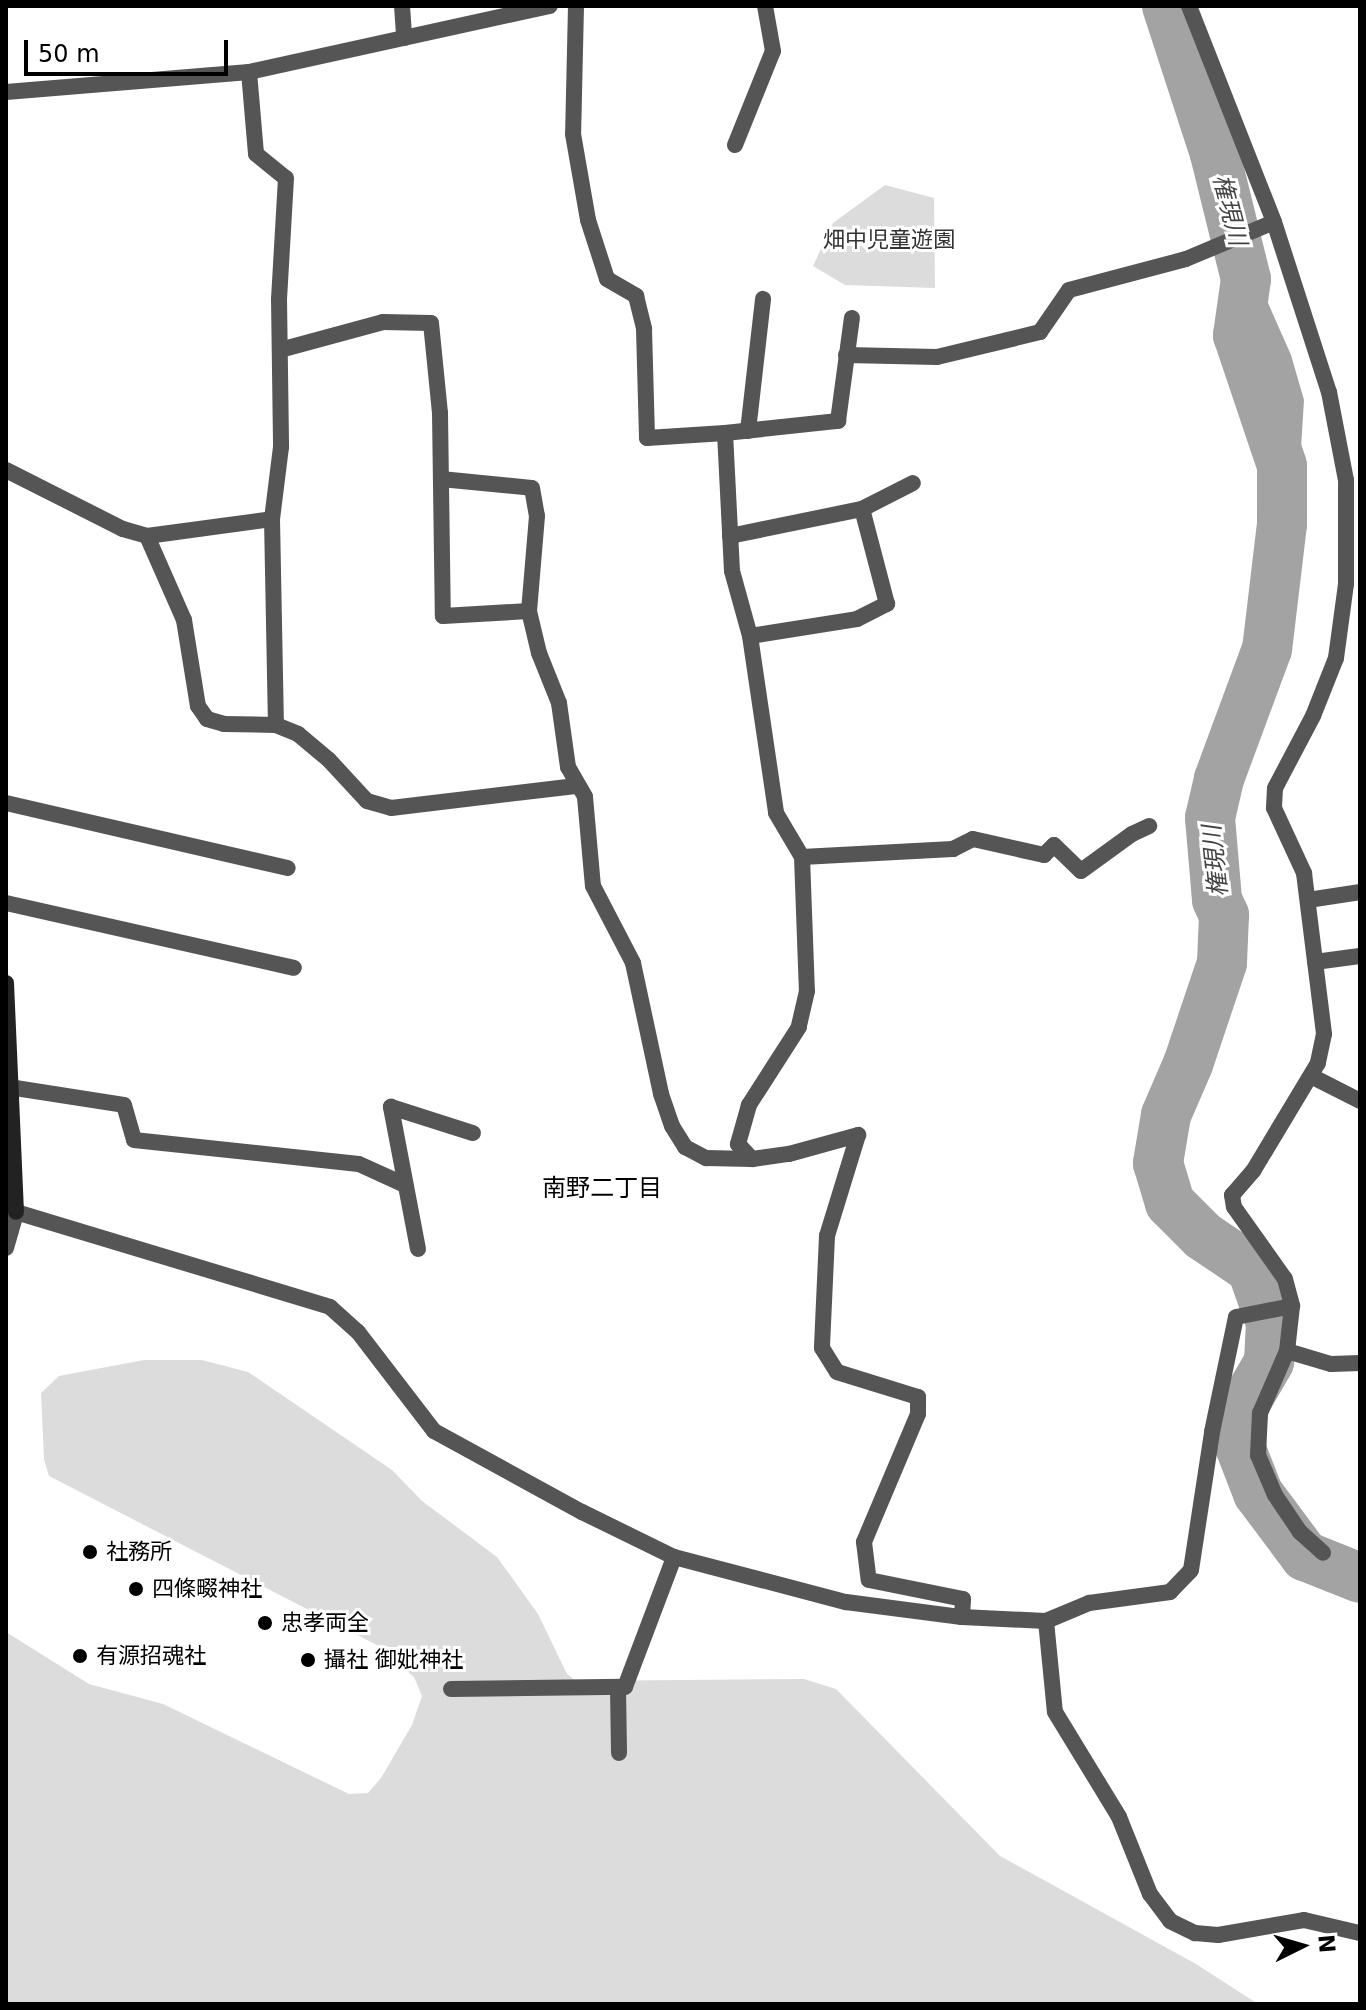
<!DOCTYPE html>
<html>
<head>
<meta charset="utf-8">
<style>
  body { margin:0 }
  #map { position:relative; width:1366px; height:2010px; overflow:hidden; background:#fff; font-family:"DejaVu Sans","Noto Sans JP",sans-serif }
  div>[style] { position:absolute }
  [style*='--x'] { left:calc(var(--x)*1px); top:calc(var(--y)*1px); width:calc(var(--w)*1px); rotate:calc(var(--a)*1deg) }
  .green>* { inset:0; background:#dcdcdc }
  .water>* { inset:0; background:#a3a3a3 }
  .river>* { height:50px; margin:-25px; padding:0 25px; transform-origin:25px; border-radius:25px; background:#a3a3a3 }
  .street>* { height:16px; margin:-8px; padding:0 8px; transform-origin:8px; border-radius:8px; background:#555 }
  .secondary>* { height:16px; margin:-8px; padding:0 8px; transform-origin:8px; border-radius:8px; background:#222 }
  .dots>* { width:22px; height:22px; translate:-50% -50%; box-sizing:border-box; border:4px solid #fff; border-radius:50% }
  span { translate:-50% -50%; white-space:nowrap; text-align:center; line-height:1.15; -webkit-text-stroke:6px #fff; paint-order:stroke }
  .park-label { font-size:22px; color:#333 }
  .poi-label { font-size:22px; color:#000 }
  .left { translate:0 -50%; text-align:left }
  .water-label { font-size:24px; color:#444; font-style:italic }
  .neighbourhood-label { font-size:24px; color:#000 }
  .frame { position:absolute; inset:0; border:8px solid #000; pointer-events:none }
  .north { position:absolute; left:1262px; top:1906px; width:80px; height:80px; -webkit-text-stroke:6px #fff; paint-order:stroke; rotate:85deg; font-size:22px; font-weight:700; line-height:32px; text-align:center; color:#000 }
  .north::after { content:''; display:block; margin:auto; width:28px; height:36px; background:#000; clip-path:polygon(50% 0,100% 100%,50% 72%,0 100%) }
  .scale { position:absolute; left:24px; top:40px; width:204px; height:36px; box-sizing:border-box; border:4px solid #000; border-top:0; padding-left:10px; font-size:24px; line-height:28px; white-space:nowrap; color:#000; -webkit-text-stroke:6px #fff; paint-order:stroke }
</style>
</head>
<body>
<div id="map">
  <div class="green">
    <div style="clip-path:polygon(885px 185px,934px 198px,935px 288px,845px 285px,813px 266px,833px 223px)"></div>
    <div style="clip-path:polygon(144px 1360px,202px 1360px,248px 1372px,392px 1470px,422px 1501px,497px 1557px,538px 1614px,567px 1674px,576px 1681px,804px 1679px,836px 1689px,1000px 1856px,1196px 1964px,1258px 2004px,6px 2004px,6px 1632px,89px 1684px,163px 1704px,349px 1794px,368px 1793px,381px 1778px,412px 1725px,422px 1696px,414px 1677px,375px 1644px,49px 1476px,44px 1459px,41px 1393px,59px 1376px)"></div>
  </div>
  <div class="water">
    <div style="clip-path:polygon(1261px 287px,1291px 355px,1304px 400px,1300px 464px,1274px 473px,1230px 323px,1238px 292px)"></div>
  </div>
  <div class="river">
    <div style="--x:1167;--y:6;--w:156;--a:72"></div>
    <div style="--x:1215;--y:154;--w:129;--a:76.1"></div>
    <div style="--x:1246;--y:279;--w:57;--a:98.1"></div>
    <div style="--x:1238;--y:335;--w:138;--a:71.4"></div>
    <div style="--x:1282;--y:466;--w:58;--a:90"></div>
    <div style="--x:1282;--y:524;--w:126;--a:96.8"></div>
    <div style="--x:1267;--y:649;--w:139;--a:110.3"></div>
    <div style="--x:1219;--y:779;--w:40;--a:103"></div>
    <div style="--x:1210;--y:818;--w:82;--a:85.1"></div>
    <div style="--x:1217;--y:900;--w:17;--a:65"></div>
    <div style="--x:1224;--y:915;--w:48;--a:92.4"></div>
    <div style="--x:1222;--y:963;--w:107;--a:108.6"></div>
    <div style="--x:1188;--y:1064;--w:56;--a:113.3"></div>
    <div style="--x:1166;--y:1115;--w:49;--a:99.5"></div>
    <div style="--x:1158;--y:1163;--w:42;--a:73.3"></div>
    <div style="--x:1170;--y:1203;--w:47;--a:45"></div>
    <div style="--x:1203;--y:1236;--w:59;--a:34"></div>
    <div style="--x:1252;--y:1269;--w:57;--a:70.6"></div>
    <div style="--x:1271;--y:1323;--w:39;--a:93"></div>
    <div style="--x:1269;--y:1362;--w:50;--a:120.2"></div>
    <div style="--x:1244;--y:1405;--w:39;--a:97"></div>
    <div style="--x:1239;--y:1444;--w:53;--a:68.8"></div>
    <div style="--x:1258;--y:1493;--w:79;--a:53.3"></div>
    <div style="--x:1305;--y:1556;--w:59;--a:21.8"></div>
  </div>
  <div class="street">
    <div style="--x:402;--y:6;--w:32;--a:86"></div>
    <div style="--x:576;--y:6;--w:128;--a:91.3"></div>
    <div style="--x:573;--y:134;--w:87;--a:80.1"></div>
    <div style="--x:588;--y:220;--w:62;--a:72.1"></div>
    <div style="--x:607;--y:279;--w:34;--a:30"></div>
    <div style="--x:636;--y:296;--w:34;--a:76"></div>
    <div style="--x:644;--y:329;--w:109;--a:88.4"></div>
    <div style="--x:647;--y:438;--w:78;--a:-3.7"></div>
    <div style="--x:725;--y:433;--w:138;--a:87.1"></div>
    <div style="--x:732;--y:571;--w:67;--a:74.5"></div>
    <div style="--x:750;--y:636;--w:179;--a:81.6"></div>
    <div style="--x:776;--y:813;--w:51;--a:59.4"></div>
    <div style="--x:802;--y:857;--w:134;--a:87.9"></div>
    <div style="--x:807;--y:991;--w:37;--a:103"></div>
    <div style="--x:799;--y:1027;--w:93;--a:122.7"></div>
    <div style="--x:749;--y:1105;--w:41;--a:105.8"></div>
    <div style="--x:738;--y:1144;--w:21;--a:47"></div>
    <div style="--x:752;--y:1159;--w:37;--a:-8"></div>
    <div style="--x:789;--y:1154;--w:72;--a:-15.4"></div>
    <div style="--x:1189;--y:6;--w:232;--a:68.5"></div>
    <div style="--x:1274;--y:222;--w:179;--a:72.1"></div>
    <div style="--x:1329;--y:392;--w:90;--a:79.1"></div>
    <div style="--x:1346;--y:480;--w:104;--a:90"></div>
    <div style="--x:1346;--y:584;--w:75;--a:97.7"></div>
    <div style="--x:1336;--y:658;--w:62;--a:111.6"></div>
    <div style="--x:1313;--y:716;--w:81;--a:117.8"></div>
    <div style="--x:1275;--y:788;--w:20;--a:93"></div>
    <div style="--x:1274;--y:808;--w:72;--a:65.2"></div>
    <div style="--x:1304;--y:873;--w:162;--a:82.9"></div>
    <div style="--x:1324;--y:1034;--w:30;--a:102"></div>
    <div style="--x:1318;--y:1063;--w:126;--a:121"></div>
    <div style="--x:1253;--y:1171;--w:32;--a:131"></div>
    <div style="--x:1232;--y:1195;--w:12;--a:81"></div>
    <div style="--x:1234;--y:1207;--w:88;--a:54.7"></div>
    <div style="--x:1285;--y:1279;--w:28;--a:75"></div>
    <div style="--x:1292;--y:1306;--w:45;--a:96.3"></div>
    <div style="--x:1287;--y:1351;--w:46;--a:16.5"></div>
    <div style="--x:1331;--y:1364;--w:29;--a:-2"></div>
    <div style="--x:249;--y:72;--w:82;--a:85.1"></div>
    <div style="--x:256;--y:154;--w:38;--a:39"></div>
    <div style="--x:286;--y:178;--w:121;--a:93.3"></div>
    <div style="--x:279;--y:299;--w:148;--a:89.2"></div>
    <div style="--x:281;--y:447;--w:73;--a:97.1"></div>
    <div style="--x:272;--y:519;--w:206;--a:88.9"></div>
    <div style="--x:6;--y:92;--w:244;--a:-4.7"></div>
    <div style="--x:249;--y:72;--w:308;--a:-12.4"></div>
    <div style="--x:735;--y:145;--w:101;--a:-68"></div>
    <div style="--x:773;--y:51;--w:46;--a:-100.1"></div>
    <div style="--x:280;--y:350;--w:107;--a:-15.2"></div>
    <div style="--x:383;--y:322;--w:48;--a:1.2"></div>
    <div style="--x:431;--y:323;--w:90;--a:84.3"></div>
    <div style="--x:440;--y:413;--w:203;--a:89.2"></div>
    <div style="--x:443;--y:616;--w:86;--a:-3.3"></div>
    <div style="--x:846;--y:355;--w:91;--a:1.3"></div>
    <div style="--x:937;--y:357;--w:106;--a:-13.6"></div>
    <div style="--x:1040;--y:332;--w:51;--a:-55.4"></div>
    <div style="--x:1069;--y:290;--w:121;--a:-14.8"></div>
    <div style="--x:1186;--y:259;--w:95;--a:-22.8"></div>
    <div style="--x:748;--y:431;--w:133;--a:-83.5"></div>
    <div style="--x:725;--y:433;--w:114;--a:-6.1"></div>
    <div style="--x:838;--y:421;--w:104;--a:-82.3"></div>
    <div style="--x:6;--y:470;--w:131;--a:26.8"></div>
    <div style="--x:123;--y:529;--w:25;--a:16"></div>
    <div style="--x:147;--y:536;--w:92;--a:66.2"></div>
    <div style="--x:184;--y:620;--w:87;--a:80.8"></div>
    <div style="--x:198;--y:706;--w:16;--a:55"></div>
    <div style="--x:207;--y:719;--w:18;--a:16"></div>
    <div style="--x:224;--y:724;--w:52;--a:1.1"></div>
    <div style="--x:276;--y:725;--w:24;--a:22"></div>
    <div style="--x:298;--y:734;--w:40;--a:40"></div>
    <div style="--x:329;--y:760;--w:56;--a:47.2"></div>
    <div style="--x:367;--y:801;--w:25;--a:16"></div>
    <div style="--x:391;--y:808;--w:186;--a:-6.8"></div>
    <div style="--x:441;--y:479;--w:91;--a:5.6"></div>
    <div style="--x:532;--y:488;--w:28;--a:80"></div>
    <div style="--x:537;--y:516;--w:95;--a:94.8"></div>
    <div style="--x:529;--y:611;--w:43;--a:76.6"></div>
    <div style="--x:539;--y:653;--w:54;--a:68.2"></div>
    <div style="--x:559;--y:703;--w:65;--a:82"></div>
    <div style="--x:568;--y:767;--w:34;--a:60"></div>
    <div style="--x:585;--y:797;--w:89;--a:84.9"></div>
    <div style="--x:593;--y:886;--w:87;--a:62.5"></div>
    <div style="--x:633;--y:963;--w:134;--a:77.9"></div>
    <div style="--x:661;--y:1094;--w:34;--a:71"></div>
    <div style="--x:672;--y:1126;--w:25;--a:58"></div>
    <div style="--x:685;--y:1147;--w:24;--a:28"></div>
    <div style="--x:706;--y:1158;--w:46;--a:1.2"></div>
    <div style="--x:147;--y:536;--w:126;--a:-7.7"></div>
    <div style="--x:730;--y:536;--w:135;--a:-11.6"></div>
    <div style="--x:862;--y:509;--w:57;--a:-27"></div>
    <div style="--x:750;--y:636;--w:108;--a:-9"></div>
    <div style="--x:857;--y:619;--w:34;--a:-27"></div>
    <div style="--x:887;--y:604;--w:98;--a:-104.7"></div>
    <div style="--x:6;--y:803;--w:289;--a:13"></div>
    <div style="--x:802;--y:857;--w:151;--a:-3"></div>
    <div style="--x:953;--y:849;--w:22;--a:-27"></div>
    <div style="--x:973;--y:839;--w:73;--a:12.7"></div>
    <div style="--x:1044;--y:855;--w:14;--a:-45"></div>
    <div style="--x:1054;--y:845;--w:37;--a:44"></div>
    <div style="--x:1081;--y:871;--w:63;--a:-36"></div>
    <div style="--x:1132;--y:834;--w:19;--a:-25"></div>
    <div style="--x:1308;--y:900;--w:53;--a:-8.7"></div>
    <div style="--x:6;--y:903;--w:295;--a:12.7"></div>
    <div style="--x:1315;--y:962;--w:45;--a:-7.6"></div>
    <div style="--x:1311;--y:1076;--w:55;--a:27"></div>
    <div style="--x:9;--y:1087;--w:116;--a:8.9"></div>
    <div style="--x:124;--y:1105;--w:36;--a:74"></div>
    <div style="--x:134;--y:1140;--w:226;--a:6.1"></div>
    <div style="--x:359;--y:1164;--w:51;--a:24.5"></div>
    <div style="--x:858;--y:1135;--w:106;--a:107.1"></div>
    <div style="--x:827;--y:1236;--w:112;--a:92.6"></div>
    <div style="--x:822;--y:1348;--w:28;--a:58"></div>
    <div style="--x:837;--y:1372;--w:85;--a:17.2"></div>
    <div style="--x:918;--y:1397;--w:17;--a:90"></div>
    <div style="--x:918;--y:1414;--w:139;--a:112.9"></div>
    <div style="--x:864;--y:1542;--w:38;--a:83"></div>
    <div style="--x:869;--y:1580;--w:96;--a:11.4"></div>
    <div style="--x:963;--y:1599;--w:18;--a:93"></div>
    <div style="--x:6;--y:1248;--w:37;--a:-74"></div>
    <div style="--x:16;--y:1212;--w:328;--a:16.8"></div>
    <div style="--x:330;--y:1307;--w:38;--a:42"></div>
    <div style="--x:358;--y:1332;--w:125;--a:52.5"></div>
    <div style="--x:434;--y:1431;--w:169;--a:28.7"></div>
    <div style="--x:582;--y:1512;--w:102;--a:26.1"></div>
    <div style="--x:674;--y:1557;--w:178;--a:14.7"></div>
    <div style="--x:846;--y:1602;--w:117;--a:7.4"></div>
    <div style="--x:962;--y:1617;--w:84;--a:2.7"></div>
    <div style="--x:1046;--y:1621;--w:47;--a:-22.7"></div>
    <div style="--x:1089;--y:1603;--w:82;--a:-7.7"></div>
    <div style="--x:1170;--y:1592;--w:30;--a:-46"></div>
    <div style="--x:1191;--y:1570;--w:140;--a:-81.3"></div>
    <div style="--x:1212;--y:1432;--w:117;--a:-78.2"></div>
    <div style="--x:1236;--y:1317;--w:57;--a:-11.1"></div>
    <div style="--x:418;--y:1249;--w:145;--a:-100.8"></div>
    <div style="--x:391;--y:1107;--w:86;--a:17.6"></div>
    <div style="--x:1287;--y:1351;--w:68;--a:113.5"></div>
    <div style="--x:1260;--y:1413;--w:42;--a:92.7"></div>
    <div style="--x:1258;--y:1455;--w:43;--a:67"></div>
    <div style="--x:1275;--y:1495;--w:45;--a:56"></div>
    <div style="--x:1300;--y:1532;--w:31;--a:42"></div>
    <div style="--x:1046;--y:1621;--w:91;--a:84.4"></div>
    <div style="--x:1055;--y:1712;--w:123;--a:58.6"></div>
    <div style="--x:1119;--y:1817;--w:83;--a:68.1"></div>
    <div style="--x:1150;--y:1894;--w:34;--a:53"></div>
    <div style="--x:1170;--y:1921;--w:28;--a:26"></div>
    <div style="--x:1195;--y:1933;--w:23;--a:5"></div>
    <div style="--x:1218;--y:1935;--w:87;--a:-9.9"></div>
    <div style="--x:1304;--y:1920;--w:57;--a:13.1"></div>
    <div style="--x:618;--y:1688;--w:65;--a:89.1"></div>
    <div style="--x:451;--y:1689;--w:174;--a:-0.7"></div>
    <div style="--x:625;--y:1687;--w:139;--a:-69.3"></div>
  </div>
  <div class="secondary">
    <div style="--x:6;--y:983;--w:229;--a:87.5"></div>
  </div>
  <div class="dots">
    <div style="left:90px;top:1552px;background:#000"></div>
    <div style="left:136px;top:1589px;background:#000"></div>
    <div style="left:265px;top:1623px;background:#000"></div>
    <div style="left:80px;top:1656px;background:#000"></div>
    <div style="left:308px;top:1660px;background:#000"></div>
  </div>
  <div class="park-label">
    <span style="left:889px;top:240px">畑中児童遊園</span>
  </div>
  <div class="poi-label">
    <span class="left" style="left:106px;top:1552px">社務所</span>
    <span class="left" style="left:152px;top:1589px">四條畷神社</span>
    <span class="left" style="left:281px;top:1623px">忠孝両全</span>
    <span class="left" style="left:96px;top:1656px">有源招魂社</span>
    <span class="left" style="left:324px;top:1660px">攝社 御妣神社</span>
  </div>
  <div class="water-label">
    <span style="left:1229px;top:210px;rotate:76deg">権現川</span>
    <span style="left:1216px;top:861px;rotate:-96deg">権現川</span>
  </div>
  <div class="neighbourhood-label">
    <span style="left:602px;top:1189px">南野二丁目</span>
  </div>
  <div class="frame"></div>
  <div class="north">N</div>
  <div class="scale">50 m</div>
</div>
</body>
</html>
